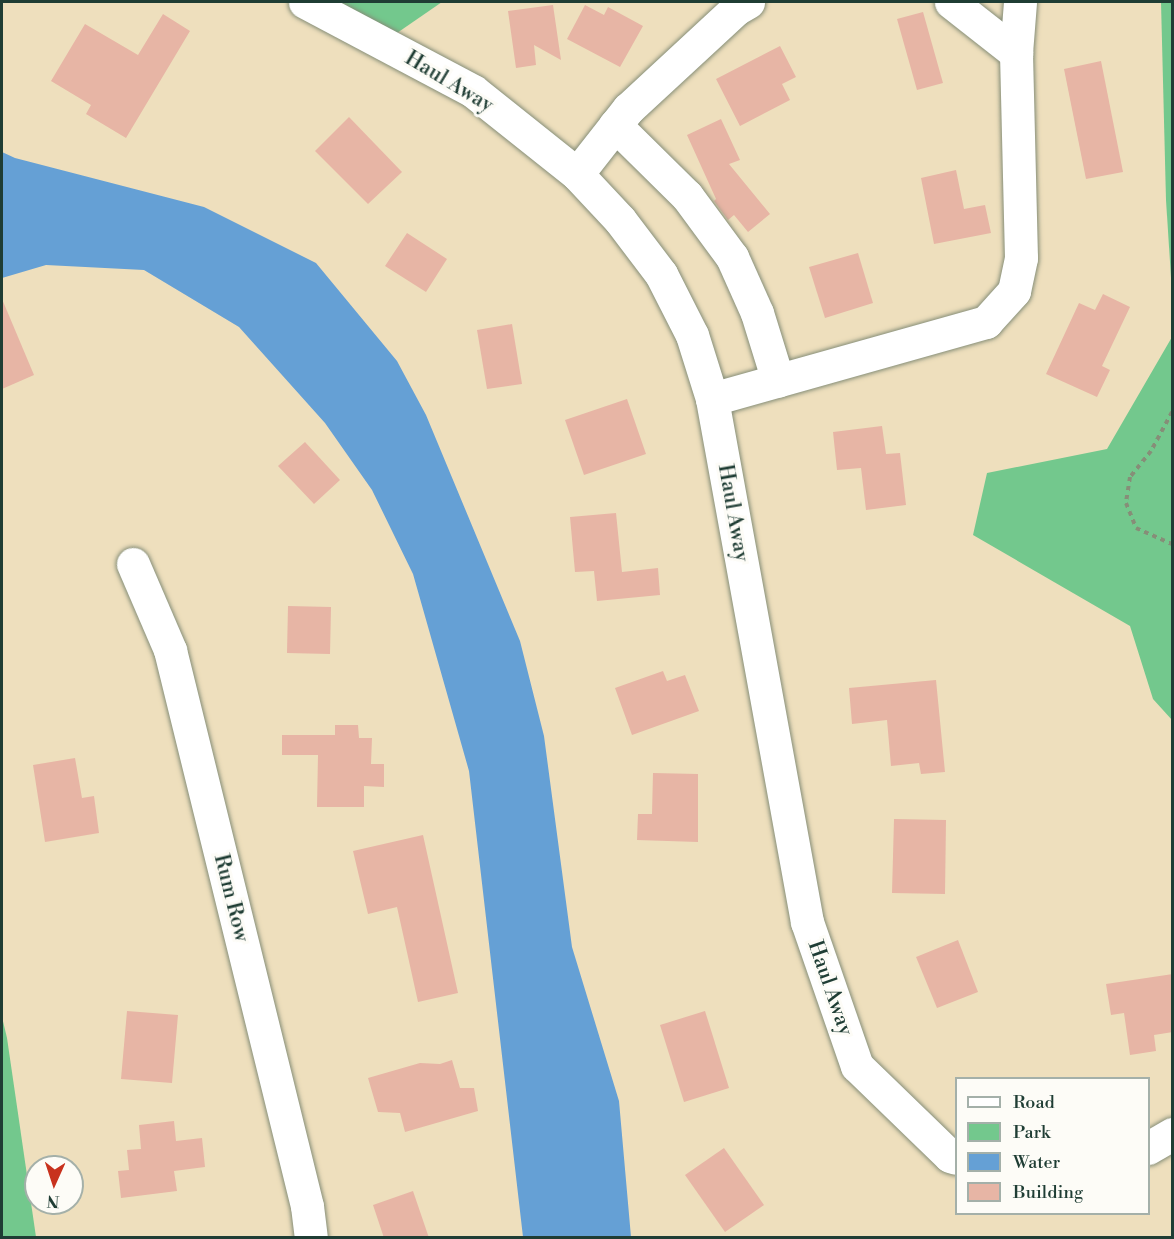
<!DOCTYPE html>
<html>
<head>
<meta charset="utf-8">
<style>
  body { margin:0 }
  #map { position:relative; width:1174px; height:1239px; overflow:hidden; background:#eedfbd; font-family:"Libre Bodoni",serif }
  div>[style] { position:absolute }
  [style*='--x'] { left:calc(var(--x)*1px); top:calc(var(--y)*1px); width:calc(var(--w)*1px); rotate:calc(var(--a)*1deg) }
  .green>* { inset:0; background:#73c88d }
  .water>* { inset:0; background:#65a0d5 }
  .building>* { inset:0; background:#e7b5a5 }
  .path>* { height:4px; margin-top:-2px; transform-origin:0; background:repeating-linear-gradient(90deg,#868e78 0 4.5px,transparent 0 9px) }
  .roads { filter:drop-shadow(0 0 2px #868e78) drop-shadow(0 0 2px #868e78) }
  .minor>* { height:33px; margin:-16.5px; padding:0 16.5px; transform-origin:16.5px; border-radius:16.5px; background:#fff }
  span { translate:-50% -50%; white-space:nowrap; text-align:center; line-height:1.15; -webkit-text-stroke:6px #fdfcf7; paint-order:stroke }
  .street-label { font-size:21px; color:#1f3d34 }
  .frame { position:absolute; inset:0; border:3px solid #1f3d34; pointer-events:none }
  .legend { position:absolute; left:955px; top:1077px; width:195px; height:138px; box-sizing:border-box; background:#fdfcf7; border:2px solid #a4b0a9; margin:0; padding:8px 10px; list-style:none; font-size:18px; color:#1f3d34 }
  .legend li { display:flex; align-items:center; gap:12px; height:30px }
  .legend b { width:30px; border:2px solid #a4b0a9 }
  .north { position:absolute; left:24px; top:1155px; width:60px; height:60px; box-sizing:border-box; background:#fdfcf7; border:2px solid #a4b0a9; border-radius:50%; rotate:183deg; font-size:16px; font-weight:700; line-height:24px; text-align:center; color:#1f3d34 }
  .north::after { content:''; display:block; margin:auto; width:21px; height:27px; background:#c8321e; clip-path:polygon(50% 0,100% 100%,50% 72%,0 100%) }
</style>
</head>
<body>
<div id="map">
  <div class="green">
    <div style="clip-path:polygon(334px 2px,442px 2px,397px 33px)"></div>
    <div style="clip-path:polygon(1161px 2px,1172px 2px,1172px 293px,1166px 200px)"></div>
    <div style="clip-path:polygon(1172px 337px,1172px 720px,1153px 699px,1130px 626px,973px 535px,987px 473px,1107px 449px)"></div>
    <div style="clip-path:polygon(2px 1017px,7px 1038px,36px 1237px,2px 1237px)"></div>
  </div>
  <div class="water">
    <div style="clip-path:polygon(2px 152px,15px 158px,204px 207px,316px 263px,397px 361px,426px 415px,520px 641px,544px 736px,572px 947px,619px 1101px,631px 1237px,523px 1237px,469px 771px,413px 574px,372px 490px,325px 423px,239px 327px,144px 270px,46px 265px,2px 278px)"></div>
  </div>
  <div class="building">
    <div style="clip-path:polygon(553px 5px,561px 60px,534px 45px,536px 65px,516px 68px,508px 11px)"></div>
    <div style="clip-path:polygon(585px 5px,604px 15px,608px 7px,643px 26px,620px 67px,567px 39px)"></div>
    <div style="clip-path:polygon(923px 12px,943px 83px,917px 90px,897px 19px)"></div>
    <div style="clip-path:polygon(163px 14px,190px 31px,126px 138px,86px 114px,91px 105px,51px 81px,85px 24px,138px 55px)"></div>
    <div style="clip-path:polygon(780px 46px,796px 77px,782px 84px,790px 100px,740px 126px,716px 79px)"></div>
    <div style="clip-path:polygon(1101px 61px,1123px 172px,1086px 179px,1064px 69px)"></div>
    <div style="clip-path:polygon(349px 117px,402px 172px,368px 204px,315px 151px)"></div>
    <div style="clip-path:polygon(721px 119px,740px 160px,729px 164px,770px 214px,748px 232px,734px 215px,728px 220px,714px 201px,716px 199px,687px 135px)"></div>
    <div style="clip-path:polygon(956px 170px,964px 209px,985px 205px,991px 233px,934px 244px,921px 178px)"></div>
    <div style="clip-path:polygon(407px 233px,447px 259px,426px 292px,385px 266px)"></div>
    <div style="clip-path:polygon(858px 253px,873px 303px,825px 318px,809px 267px)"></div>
    <div style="clip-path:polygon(1103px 294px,1130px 307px,1102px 366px,1110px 370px,1097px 397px,1046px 374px,1079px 303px,1095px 310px)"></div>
    <div style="clip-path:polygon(2px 299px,34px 375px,2px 389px)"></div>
    <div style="clip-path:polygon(512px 324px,522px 384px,487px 389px,477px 330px)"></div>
    <div style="clip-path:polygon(627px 399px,646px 454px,584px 475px,565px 420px)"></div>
    <div style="clip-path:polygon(882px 426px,886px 454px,900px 453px,906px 505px,866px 510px,861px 468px,837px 470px,833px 432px)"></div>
    <div style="clip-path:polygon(305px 442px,340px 480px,314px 504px,278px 466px)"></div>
    <div style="clip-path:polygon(616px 513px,622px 572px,658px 568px,660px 595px,597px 601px,594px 571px,575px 572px,570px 517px)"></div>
    <div style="clip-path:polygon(288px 606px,331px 607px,330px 654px,287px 653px)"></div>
    <div style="clip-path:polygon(663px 671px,667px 681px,685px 675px,699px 711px,632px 735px,615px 688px)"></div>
    <div style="clip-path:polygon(936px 680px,945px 772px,921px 774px,919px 763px,891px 766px,887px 720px,852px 724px,849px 688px)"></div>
    <div style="clip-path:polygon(335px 725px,358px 725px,359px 738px,372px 738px,371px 764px,384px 764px,384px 787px,364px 786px,364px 807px,317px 807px,318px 755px,282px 755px,282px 735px,335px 735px)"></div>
    <div style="clip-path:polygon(75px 758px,82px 798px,94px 796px,99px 833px,45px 842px,33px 765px)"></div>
    <div style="clip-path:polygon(653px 773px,698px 774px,698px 842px,637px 840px,638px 814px,652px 814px)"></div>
    <div style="clip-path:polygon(894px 819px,946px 820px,945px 894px,892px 893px)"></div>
    <div style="clip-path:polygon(423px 835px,458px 993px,418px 1002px,397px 907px,368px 914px,353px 851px)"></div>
    <div style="clip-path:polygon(958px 940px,978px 992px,937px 1008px,916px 957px)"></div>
    <div style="clip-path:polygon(1173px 974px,1173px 1032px,1154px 1035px,1156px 1051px,1130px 1055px,1124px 1013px,1111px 1015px,1106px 984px)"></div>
    <div style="clip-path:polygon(127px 1011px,178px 1015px,172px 1083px,121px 1079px)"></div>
    <div style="clip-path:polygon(705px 1011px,729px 1088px,684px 1102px,660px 1025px)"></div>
    <div style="clip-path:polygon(452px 1060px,460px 1088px,474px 1088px,478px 1111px,405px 1132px,400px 1113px,378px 1112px,368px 1078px,420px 1063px,440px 1064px)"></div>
    <div style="clip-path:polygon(174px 1121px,176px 1141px,202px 1138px,205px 1167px,174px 1171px,177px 1191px,121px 1198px,118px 1171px,129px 1170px,127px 1150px,141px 1149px,139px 1125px)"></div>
    <div style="clip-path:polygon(724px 1148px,764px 1205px,725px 1232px,685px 1175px)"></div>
    <div style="clip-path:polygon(413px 1191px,429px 1238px,384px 1238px,373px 1205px)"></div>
  </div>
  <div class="path">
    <div style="--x:1172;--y:412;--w:44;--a:118.3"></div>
    <div style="--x:1151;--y:451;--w:33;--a:129"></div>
    <div style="--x:1130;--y:477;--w:26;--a:99"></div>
    <div style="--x:1126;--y:503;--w:27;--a:68"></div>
    <div style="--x:1136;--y:528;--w:39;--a:24"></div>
  </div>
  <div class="roads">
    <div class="minor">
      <div style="--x:305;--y:2;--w:190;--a:27.9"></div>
      <div style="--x:473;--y:91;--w:133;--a:38.6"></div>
      <div style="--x:577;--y:174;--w:63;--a:46.9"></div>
      <div style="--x:620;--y:220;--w:68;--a:52.8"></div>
      <div style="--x:661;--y:274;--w:68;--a:63.1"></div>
      <div style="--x:692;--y:335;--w:67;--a:72.6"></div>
      <div style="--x:712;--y:399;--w:532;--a:79.7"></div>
      <div style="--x:807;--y:922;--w:152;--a:70.9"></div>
      <div style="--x:857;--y:1066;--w:129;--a:44.1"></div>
      <div style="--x:950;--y:1156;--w:6;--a:18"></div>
      <div style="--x:951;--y:2;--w:83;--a:38.1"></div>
      <div style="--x:615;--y:125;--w:101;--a:44.6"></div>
      <div style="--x:687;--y:196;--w:76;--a:53.6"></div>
      <div style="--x:732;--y:257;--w:61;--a:65.9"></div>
      <div style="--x:757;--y:313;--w:71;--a:72.8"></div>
      <div style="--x:577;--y:174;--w:83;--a:-51.9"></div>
      <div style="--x:628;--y:109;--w:147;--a:-42.8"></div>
      <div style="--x:736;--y:9;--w:14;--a:-30"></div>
      <div style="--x:712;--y:399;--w:285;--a:-15.7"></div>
      <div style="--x:986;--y:322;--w:42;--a:-47.9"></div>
      <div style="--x:1014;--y:291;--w:34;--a:-78"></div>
      <div style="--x:1021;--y:258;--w:205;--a:-91.4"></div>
      <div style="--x:1016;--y:53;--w:51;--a:-85.5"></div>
      <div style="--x:133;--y:564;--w:94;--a:66.7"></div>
      <div style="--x:170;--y:650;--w:573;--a:76.16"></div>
      <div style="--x:307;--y:1206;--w:32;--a:83"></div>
      <div style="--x:1148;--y:1148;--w:28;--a:-30"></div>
    </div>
  </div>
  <div class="street-label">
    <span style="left:449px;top:82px;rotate:31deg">Haul Away</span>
    <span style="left:733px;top:513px;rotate:80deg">Haul Away</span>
    <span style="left:231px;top:898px;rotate:76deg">Rum Row</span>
    <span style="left:830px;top:988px;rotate:71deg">Haul Away</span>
  </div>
  <div class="frame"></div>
  <ul class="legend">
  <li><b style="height:8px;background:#fff"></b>Road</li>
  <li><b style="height:16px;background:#73c88d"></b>Park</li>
  <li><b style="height:16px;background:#65a0d5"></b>Water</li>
  <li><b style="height:16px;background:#e7b5a5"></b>Building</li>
  </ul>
  <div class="north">N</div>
</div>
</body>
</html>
